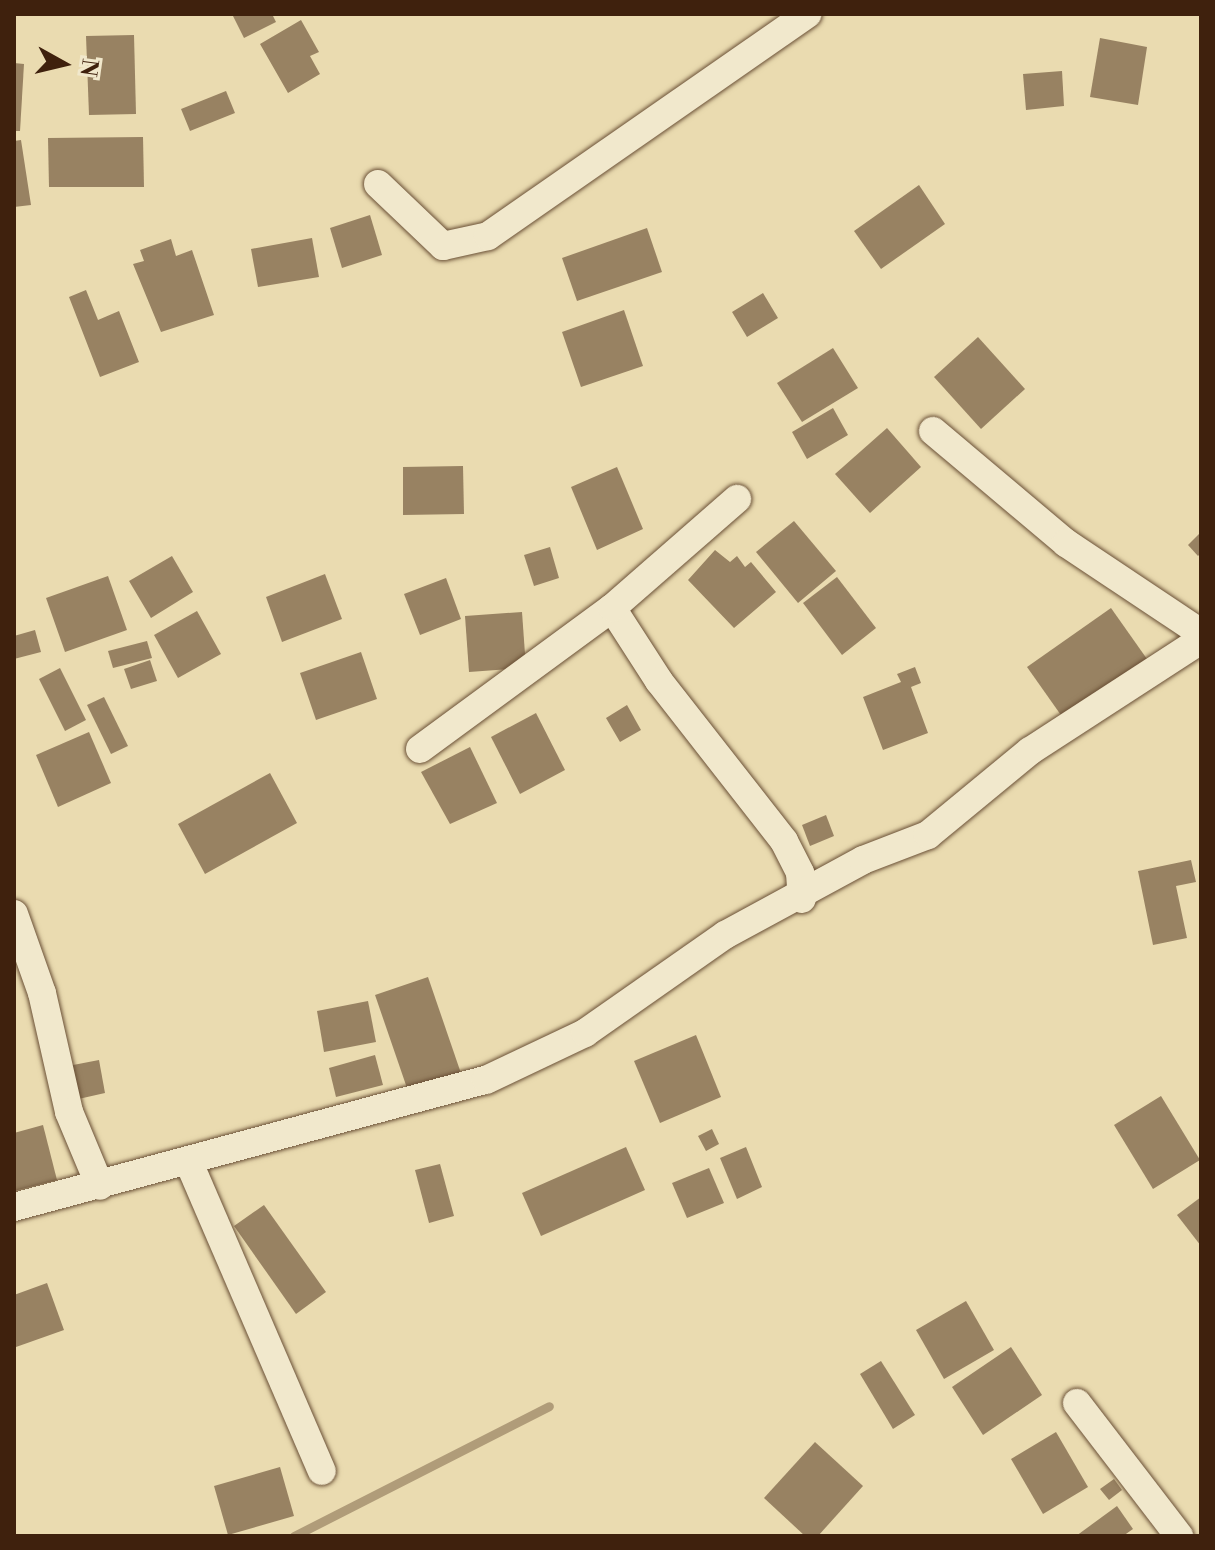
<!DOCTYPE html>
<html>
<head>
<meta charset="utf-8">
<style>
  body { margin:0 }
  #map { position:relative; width:1215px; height:1550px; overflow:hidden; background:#eadbb0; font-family:"Libre Bodoni",serif }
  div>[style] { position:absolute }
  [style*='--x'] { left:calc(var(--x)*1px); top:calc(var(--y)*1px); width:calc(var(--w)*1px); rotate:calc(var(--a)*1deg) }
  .stream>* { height:9px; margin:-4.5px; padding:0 4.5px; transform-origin:4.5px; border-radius:4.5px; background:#b09c79 }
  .building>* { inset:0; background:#988262 }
  .roads { filter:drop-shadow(0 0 2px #6a5036) drop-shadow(0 0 2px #6a5036) }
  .street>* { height:28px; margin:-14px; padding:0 14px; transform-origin:14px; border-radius:14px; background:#f1e8cc }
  span { translate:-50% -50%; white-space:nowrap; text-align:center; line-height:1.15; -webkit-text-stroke:6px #f1e8cc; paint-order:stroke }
  .frame { position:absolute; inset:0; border:16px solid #3f210d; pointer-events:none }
  .north { position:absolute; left:24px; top:24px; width:80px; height:80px; -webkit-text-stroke:6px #f1e8cc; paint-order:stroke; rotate:98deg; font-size:22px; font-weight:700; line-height:32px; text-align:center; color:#3f210d }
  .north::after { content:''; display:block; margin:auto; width:28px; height:36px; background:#3f210d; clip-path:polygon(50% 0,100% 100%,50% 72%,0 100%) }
</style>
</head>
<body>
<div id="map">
  <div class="stream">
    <div style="--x:294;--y:1536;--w:286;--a:-27"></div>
  </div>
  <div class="building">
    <div style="clip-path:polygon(232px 14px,272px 14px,276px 22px,244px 38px)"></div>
    <div style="clip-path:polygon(301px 20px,319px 52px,310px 56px,320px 74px,288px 93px,260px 44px)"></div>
    <div style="clip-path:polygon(134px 35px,136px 114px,89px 115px,86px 36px)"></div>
    <div style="clip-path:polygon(1100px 38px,1147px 47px,1138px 105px,1090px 97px)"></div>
    <div style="clip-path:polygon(14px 63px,24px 64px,20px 131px,14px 131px)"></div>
    <div style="clip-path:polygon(1062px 71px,1064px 106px,1026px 110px,1023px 74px)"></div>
    <div style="clip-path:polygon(226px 91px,235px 113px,190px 131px,181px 109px)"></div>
    <div style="clip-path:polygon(143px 137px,144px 187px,49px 187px,48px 138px)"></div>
    <div style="clip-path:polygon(21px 140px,31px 205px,14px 207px,14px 141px)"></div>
    <div style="clip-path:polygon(919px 185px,945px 224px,881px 269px,854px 231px)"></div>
    <div style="clip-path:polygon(370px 215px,382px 255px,342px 268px,330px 228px)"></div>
    <div style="clip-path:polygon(647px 228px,662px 272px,577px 301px,562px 258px)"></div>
    <div style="clip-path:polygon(312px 238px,319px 277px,258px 287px,251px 249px)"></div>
    <div style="clip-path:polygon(171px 239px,176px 256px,192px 250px,214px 315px,161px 332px,133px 264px,144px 261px,140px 250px)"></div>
    <div style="clip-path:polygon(86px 290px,98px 320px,119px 311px,139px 362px,100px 377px,69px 297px)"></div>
    <div style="clip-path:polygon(763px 293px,778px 318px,747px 337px,732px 312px)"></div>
    <div style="clip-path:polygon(624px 310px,643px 366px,581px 387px,562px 332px)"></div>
    <div style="clip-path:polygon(978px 337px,1025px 389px,981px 429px,934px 377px)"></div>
    <div style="clip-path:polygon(833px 348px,858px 388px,802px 422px,777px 383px)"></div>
    <div style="clip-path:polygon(833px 408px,848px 435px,807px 459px,792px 432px)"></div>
    <div style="clip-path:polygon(887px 428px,921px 467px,870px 513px,835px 474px)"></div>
    <div style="clip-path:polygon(463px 466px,464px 514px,403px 515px,403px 467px)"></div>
    <div style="clip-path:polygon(617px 467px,643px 529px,597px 550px,571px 487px)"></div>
    <div style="clip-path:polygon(794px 521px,836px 571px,798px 603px,756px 552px)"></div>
    <div style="clip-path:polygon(1201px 532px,1201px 553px,1198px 556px,1188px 545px)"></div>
    <div style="clip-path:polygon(550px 547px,559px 578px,534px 586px,524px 555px)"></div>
    <div style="clip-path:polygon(715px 550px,730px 562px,737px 556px,745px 567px,751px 562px,776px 592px,734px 628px,688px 580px)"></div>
    <div style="clip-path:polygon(172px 556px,193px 592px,151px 618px,129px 581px)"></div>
    <div style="clip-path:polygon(325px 574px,342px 619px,282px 642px,266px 597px)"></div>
    <div style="clip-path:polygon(108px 576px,127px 630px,65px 652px,46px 598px)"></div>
    <div style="clip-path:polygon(837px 577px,876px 628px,842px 655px,803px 603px)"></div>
    <div style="clip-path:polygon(446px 578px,461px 619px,420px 635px,404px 594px)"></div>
    <div style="clip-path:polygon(1111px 608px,1147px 659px,1063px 718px,1027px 667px)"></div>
    <div style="clip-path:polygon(197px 611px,221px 654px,178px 678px,154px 635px)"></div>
    <div style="clip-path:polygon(522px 612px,526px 668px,469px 672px,465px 616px)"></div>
    <div style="clip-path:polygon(35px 630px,41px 652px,14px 659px,14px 636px)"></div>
    <div style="clip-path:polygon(147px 641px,152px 658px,113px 668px,108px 651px)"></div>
    <div style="clip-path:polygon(361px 652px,377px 699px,316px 720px,300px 673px)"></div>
    <div style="clip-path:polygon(150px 660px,157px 681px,131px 689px,124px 669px)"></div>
    <div style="clip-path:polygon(915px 667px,921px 683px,911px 687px,928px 733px,883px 750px,863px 697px,901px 682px,897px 674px)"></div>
    <div style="clip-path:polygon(60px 668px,86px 720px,65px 731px,39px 679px)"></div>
    <div style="clip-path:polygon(104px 697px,128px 746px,111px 754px,87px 705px)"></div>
    <div style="clip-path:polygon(627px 705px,641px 730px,620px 742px,606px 718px)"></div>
    <div style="clip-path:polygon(536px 713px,565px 770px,520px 794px,491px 737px)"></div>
    <div style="clip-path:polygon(89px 732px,111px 783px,58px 807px,36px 755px)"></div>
    <div style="clip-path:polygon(470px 747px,497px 803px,450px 824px,421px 772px)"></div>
    <div style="clip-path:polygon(270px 773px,297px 823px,205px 874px,178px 824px)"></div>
    <div style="clip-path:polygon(826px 815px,834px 836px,810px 846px,802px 825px)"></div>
    <div style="clip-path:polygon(1191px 860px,1196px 882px,1176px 886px,1187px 938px,1153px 945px,1138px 871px)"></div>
    <div style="clip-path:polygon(428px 977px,465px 1085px,408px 1091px,375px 995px)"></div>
    <div style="clip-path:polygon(368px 1001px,376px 1042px,324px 1052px,317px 1011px)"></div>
    <div style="clip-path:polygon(696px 1035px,721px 1097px,660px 1123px,634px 1061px)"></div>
    <div style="clip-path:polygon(375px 1055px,383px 1085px,336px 1097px,329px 1068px)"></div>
    <div style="clip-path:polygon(99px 1060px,105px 1093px,74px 1100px,68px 1066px)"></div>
    <div style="clip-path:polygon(1161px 1096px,1200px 1160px,1153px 1189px,1114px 1125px)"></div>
    <div style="clip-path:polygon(43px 1125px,57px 1180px,14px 1191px,14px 1133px)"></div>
    <div style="clip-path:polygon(712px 1129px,719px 1144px,706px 1151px,698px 1136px)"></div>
    <div style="clip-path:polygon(626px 1147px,645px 1190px,541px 1236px,522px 1193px)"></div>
    <div style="clip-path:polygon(746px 1147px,762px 1187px,737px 1199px,720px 1158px)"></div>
    <div style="clip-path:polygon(440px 1164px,454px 1216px,429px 1223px,415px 1170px)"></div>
    <div style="clip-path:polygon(709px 1168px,724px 1203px,687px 1218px,672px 1183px)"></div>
    <div style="clip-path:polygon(1201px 1197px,1201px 1246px,1177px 1215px)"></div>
    <div style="clip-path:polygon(264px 1205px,326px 1292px,296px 1314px,234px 1226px)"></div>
    <div style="clip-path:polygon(47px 1283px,64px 1330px,16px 1347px,14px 1295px)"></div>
    <div style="clip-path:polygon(966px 1301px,994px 1350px,944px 1379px,916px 1330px)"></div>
    <div style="clip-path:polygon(1011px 1347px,1042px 1395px,983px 1435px,952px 1387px)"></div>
    <div style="clip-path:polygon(881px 1361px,915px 1415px,893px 1429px,860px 1374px)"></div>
    <div style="clip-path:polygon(1056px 1432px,1088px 1487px,1043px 1514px,1011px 1459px)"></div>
    <div style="clip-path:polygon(815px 1442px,863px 1486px,818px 1536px,805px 1536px,764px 1498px)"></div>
    <div style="clip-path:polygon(280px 1467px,294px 1516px,228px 1535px,214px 1486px)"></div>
    <div style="clip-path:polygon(1114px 1479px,1122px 1490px,1109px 1500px,1100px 1489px)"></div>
    <div style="clip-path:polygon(1117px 1506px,1133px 1529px,1123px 1536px,1076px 1536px)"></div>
  </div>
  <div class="roads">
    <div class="street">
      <div style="--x:378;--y:184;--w:90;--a:43.6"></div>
      <div style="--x:443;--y:246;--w:46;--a:-12.5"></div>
      <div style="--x:488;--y:236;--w:389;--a:-34.8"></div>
      <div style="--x:933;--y:431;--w:174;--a:40.1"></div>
      <div style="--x:1066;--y:543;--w:162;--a:33.7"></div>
      <div style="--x:612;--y:608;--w:87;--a:57.2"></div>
      <div style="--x:659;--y:681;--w:203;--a:52"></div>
      <div style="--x:784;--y:841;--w:36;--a:63"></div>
      <div style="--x:800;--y:873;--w:26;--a:86"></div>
      <div style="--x:420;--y:749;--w:238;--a:-36.3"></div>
      <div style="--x:612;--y:608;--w:166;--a:-41.1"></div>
      <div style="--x:14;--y:914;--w:84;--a:70.5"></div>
      <div style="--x:42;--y:993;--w:122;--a:77.2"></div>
      <div style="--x:69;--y:1112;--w:80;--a:67.3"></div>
      <div style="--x:190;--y:1165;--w:333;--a:66.7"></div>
      <div style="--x:14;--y:1207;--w:489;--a:-15.1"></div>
      <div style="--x:486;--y:1080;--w:110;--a:-25.4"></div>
      <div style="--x:585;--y:1033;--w:171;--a:-35"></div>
      <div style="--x:725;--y:935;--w:157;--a:-28.5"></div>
      <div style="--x:863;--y:860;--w:70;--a:-21"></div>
      <div style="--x:928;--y:835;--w:132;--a:-39.5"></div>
      <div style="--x:1030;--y:751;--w:204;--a:-33"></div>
      <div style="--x:1077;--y:1403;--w:168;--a:52.5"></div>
    </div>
  </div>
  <div class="frame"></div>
  <div class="north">N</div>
</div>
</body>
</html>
